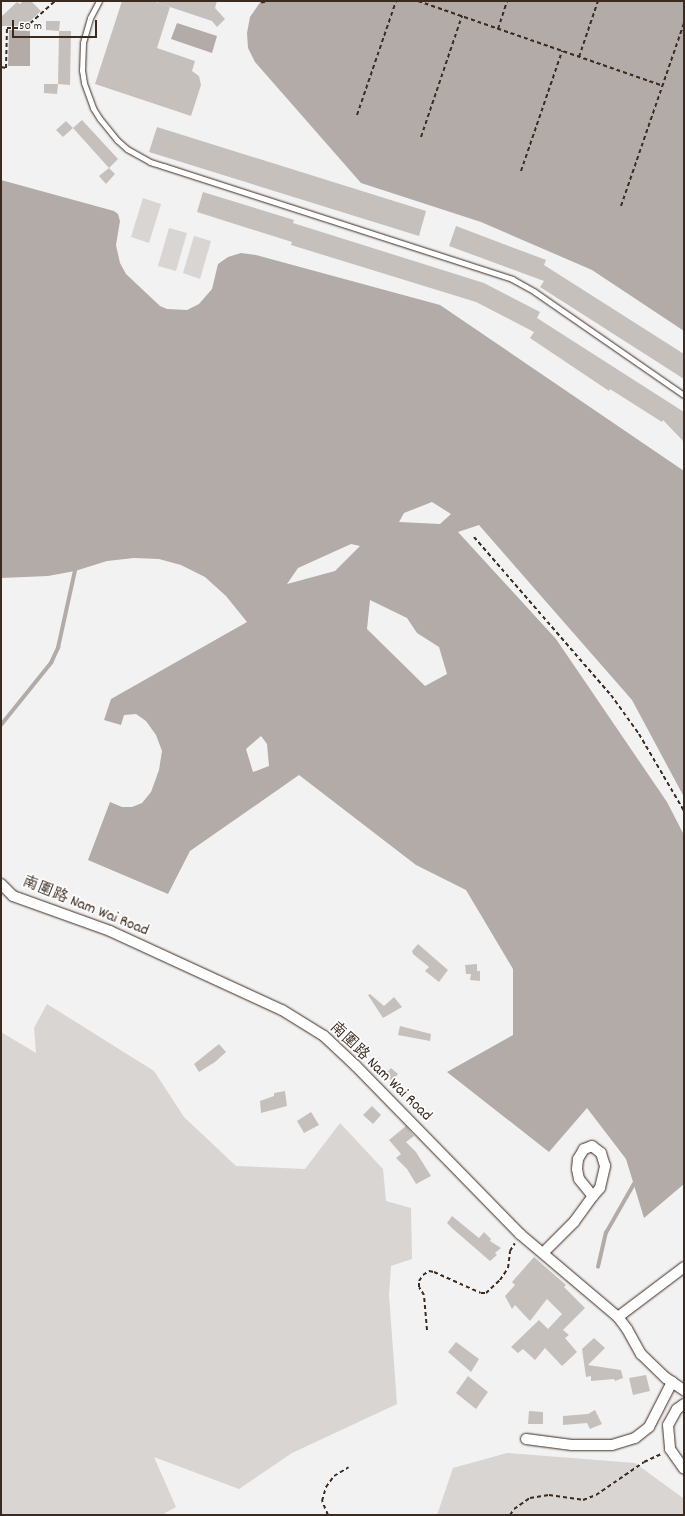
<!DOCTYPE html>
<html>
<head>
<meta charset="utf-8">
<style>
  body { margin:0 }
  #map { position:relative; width:685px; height:1516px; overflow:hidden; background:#f3f2f2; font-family:Dekko,"LXGW WenKai TC",sans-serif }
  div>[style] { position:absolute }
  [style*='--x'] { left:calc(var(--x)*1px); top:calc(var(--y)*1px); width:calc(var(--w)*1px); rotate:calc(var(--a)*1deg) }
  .green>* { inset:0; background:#d8d5d2 }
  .water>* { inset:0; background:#b2aba7 }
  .stream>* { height:3.5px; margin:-1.75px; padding:0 1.75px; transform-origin:1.75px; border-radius:1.75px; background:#b2aba7 }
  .building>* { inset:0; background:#c6c0bd }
  .path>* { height:2px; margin-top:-1px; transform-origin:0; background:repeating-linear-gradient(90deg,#3b2a1e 0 4px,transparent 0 7px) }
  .roads { filter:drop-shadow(0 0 1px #3b2a1e) drop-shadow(0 0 1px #3b2a1e) }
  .service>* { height:5px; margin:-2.5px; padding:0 2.5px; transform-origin:2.5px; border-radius:2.5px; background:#fff }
  .minor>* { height:10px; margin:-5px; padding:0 5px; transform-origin:5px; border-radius:5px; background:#fff }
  span { translate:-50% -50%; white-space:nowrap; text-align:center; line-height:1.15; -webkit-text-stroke:3.5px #fff; paint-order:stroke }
  .street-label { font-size:16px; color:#3b2a1e }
  .frame { position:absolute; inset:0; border:2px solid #3b2a1e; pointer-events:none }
  .scale { position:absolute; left:12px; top:20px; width:85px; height:18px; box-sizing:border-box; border:2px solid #3b2a1e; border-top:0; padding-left:5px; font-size:12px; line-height:14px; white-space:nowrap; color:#3b2a1e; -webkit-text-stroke:3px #fff; paint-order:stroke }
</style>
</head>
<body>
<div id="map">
  <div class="green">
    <div style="clip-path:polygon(143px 198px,161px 204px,149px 243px,131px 237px)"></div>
    <div style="clip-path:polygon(169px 228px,187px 233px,176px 271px,158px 266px)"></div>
    <div style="clip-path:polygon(194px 236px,211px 241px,200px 279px,183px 273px)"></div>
    <div style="clip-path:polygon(47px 1004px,154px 1071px,184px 1117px,236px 1166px,305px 1169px,340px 1123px,383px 1169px,386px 1201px,411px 1208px,412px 1259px,391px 1266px,389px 1295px,397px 1404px,292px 1453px,239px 1489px,154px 1457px,176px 1507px,162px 1515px,1px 1515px,1px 1032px,36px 1053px,34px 1028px)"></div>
    <div style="clip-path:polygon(507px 1453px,635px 1463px,683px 1498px,684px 1515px,437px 1515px,453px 1468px)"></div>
  </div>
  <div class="water">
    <div style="clip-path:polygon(261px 1px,684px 1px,684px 331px,592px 270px,481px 222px,361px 183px,255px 62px,248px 48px,247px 33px,250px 17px)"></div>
    <div style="clip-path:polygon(177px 23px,217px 36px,212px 53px,171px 39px)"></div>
    <div style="clip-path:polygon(9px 30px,30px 31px,30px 66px,8px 66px)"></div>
    <div style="clip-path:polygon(evenodd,1px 180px,114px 211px,118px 214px,120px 221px,116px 245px,120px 263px,126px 274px,160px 306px,167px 309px,187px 310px,199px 304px,212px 289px,218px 264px,228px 257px,241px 253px,256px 255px,440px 305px,684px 471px,684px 797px,632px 700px,479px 525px,458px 532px,556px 639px,667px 802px,684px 835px,684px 1184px,644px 1218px,626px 1159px,587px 1108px,549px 1152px,447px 1072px,513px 1035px,513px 969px,466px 890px,416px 865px,299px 775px,190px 851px,168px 894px,88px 860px,110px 802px,122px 807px,132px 807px,142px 803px,151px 792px,159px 770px,162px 751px,156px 735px,146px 721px,136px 714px,124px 715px,121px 725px,104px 720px,111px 699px,247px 622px,226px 596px,205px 577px,181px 565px,159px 559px,134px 558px,107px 561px,75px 571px,48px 576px,1px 578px,1px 180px,432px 502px,451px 514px,440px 524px,399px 522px,404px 513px,432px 502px,1px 180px,351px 544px,360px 546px,335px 571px,287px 584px,298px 568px,351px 544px,1px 180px,370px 600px,407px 618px,417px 633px,439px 647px,447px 674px,425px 686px,367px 629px,370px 600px,1px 180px,261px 736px,267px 744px,269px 766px,253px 772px,246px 749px,261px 736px)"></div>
  </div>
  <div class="stream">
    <div style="--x:1;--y:725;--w:80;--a:-51.1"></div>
    <div style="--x:51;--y:663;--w:17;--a:-65"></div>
    <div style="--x:58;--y:648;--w:79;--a:-77.6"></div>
    <div style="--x:598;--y:1267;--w:35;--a:-77"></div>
    <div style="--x:606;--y:1233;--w:56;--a:-60.3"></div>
  </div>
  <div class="building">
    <div style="clip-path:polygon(23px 1px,31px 1px,41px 11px,25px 26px,1px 26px,1px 17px,17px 2px,20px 4px)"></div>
    <div style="clip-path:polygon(122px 1px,153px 1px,170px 7px,157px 48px,195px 61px,192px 71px,199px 76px,201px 85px,191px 116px,95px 84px)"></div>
    <div style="clip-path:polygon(158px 1px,217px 1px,215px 8px,225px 19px,217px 27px,212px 21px,158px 3px)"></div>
    <div style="clip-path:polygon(46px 21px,60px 21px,59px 31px,46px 30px)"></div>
    <div style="clip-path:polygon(59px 31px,71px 31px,70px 85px,58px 84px)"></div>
    <div style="clip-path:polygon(44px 84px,58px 84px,57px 94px,44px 93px)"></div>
    <div style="clip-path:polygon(82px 120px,118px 159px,109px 168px,73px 128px)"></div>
    <div style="clip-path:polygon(66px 121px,73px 128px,63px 137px,56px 130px)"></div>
    <div style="clip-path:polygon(157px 127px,426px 211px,419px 236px,149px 152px)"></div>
    <div style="clip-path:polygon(109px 168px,115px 174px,106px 184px,99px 176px)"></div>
    <div style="clip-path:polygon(203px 192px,294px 220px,293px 223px,484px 283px,540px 312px,537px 318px,684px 412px,684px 442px,663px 420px,662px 422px,610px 389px,609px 391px,530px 338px,534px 332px,476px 302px,291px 245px,292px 242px,197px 212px)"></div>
    <div style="clip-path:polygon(456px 226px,546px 260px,544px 265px,684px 354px,684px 379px,540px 287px,544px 281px,449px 246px)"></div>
    <div style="clip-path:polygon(418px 944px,448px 970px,439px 982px,425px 971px,429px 967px,413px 954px,412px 951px)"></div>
    <div style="clip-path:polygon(477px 964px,477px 971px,480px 971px,480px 981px,470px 980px,471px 974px,466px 974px,465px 965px)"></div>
    <div style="clip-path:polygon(370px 994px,384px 1006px,394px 997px,402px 1007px,383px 1018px,368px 995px)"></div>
    <div style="clip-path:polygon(400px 1026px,431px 1034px,430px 1041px,398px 1035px)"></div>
    <div style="clip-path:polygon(219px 1044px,226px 1052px,215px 1062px,199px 1072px,194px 1064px)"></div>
    <div style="clip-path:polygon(391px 1068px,398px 1074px,392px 1081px,385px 1075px)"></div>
    <div style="clip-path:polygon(285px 1091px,287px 1106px,261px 1113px,260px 1101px,274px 1096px,274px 1093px)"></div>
    <div style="clip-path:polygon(372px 1106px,381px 1115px,373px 1124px,363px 1115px)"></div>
    <div style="clip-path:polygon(311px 1112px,319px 1125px,304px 1133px,297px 1121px)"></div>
    <div style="clip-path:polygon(406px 1126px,414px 1136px,406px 1142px,416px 1152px,431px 1176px,416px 1184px,407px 1169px,396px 1158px,401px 1154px,389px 1140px)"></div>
    <div style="clip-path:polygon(452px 1216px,479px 1238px,484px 1232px,491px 1239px,490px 1241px,501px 1248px,495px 1253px,497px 1255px,490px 1261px,453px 1229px,447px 1223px)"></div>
    <div style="clip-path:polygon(534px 1257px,566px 1285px,564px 1287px,585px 1308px,563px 1330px,569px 1335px,565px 1338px,577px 1352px,562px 1366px,545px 1348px,535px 1360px,523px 1349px,518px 1353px,511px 1347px,539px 1320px,548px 1329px,562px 1314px,547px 1299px,530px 1321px,515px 1305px,512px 1309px,505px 1296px,515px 1285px,512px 1282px)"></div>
    <div style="clip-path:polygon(594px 1338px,605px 1348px,588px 1365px,621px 1370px,623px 1378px,615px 1381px,614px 1379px,591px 1381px,591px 1376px,586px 1377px,582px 1349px)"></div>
    <div style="clip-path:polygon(456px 1342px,479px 1359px,471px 1372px,448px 1352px)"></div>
    <div style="clip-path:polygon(646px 1375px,650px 1391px,633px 1395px,629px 1378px)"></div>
    <div style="clip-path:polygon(468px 1376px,488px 1392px,476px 1409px,456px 1393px)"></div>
    <div style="clip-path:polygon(595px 1410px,602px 1424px,590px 1429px,587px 1423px,563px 1425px,563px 1416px,588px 1414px)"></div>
    <div style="clip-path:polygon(529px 1411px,543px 1412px,543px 1424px,528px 1424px)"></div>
  </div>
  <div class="path">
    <div style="--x:261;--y:1;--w:3;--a:45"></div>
    <div style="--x:263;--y:3;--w:3;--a:-45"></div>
    <div style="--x:418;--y:1;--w:259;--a:19.1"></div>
    <div style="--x:498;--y:29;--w:29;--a:-72"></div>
    <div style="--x:579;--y:57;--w:59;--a:-71.3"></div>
    <div style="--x:1;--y:67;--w:5;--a:11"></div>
    <div style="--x:6;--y:68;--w:40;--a:-88.6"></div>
    <div style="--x:7;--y:28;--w:18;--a:0"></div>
    <div style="--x:25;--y:28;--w:40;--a:-42"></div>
    <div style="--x:357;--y:115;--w:120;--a:-71.1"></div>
    <div style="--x:421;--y:137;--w:128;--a:-71.3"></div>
    <div style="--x:521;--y:171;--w:127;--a:-71.1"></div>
    <div style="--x:621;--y:206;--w:194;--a:-71"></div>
    <div style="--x:474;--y:537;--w:209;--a:49.1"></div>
    <div style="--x:611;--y:695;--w:48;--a:54.3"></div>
    <div style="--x:639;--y:734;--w:89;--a:59.7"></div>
    <div style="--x:427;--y:1330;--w:35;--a:-95"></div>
    <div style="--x:424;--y:1295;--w:9;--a:-122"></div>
    <div style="--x:419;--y:1287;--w:6;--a:-90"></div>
    <div style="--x:419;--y:1281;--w:7;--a:-56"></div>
    <div style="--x:423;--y:1275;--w:7;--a:-34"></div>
    <div style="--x:429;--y:1271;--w:5;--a:11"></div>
    <div style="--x:434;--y:1272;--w:51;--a:24.1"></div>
    <div style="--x:481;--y:1293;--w:5;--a:0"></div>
    <div style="--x:486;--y:1293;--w:19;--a:-43"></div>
    <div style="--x:500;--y:1280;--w:14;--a:-56"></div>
    <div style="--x:508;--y:1268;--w:17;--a:-83"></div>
    <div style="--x:510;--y:1251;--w:9;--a:-58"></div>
    <div style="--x:328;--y:1515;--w:15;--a:-113"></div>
    <div style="--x:322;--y:1501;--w:15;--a:-74"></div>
    <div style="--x:326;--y:1487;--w:14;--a:-54"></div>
    <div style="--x:334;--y:1476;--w:17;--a:-31"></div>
    <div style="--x:510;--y:1515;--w:7;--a:-56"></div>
    <div style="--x:514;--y:1509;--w:19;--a:-35"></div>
    <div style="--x:530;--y:1498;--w:19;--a:-9"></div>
    <div style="--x:549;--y:1495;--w:34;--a:8"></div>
    <div style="--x:583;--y:1500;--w:14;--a:-21"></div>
    <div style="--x:596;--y:1495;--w:58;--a:-34.5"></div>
    <div style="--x:644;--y:1462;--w:19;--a:-25"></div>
  </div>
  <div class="roads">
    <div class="service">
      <div style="--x:99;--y:1;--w:19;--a:118"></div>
      <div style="--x:90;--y:18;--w:26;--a:106"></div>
      <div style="--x:83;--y:43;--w:27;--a:92"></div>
      <div style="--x:82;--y:70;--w:13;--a:81"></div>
      <div style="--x:84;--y:83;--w:27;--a:70"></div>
      <div style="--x:93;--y:108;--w:13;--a:58"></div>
      <div style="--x:100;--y:119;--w:27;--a:51"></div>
      <div style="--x:117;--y:140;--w:13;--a:42"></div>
      <div style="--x:127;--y:149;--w:26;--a:29"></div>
      <div style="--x:150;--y:162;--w:14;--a:17"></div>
      <div style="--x:163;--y:166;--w:367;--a:17.9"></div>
      <div style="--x:512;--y:279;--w:26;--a:29"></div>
      <div style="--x:535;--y:292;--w:181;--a:34.7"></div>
    </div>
    <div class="minor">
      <div style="--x:1;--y:884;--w:17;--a:45"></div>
      <div style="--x:13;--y:896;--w:103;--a:19.8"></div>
      <div style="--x:110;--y:931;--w:189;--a:24.7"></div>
      <div style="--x:282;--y:1010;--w:49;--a:31.8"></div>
      <div style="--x:324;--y:1036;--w:44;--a:43.2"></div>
      <div style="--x:356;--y:1066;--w:235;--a:45.7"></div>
      <div style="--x:520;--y:1234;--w:128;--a:40.3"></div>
      <div style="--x:618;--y:1317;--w:83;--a:-37.1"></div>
      <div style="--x:543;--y:1253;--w:44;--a:-45"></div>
      <div style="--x:574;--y:1222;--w:32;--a:-54"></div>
      <div style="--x:593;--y:1196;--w:11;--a:-49"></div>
      <div style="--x:600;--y:1188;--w:23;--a:-77"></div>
      <div style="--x:605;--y:1166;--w:14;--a:-107"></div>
      <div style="--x:601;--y:1153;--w:11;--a:-142"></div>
      <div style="--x:592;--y:1146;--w:9;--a:159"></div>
      <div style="--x:584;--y:1149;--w:12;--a:121"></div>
      <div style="--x:578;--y:1159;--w:10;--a:96"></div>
      <div style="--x:577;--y:1169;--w:10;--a:79"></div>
      <div style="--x:579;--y:1179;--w:22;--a:51"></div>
      <div style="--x:618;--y:1317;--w:15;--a:53"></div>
      <div style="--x:627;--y:1329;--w:29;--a:61"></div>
      <div style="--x:641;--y:1354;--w:35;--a:44"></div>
      <div style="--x:666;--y:1378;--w:22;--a:34"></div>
      <div style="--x:684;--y:1404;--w:9;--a:144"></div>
      <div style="--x:677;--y:1409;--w:18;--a:119"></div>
      <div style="--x:668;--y:1425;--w:24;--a:85"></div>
      <div style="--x:670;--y:1449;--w:24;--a:55"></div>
      <div style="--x:526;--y:1439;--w:46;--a:7.4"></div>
      <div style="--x:572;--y:1445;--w:40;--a:0"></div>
      <div style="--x:612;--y:1445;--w:24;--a:-17"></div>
      <div style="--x:635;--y:1438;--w:18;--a:-38"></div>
      <div style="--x:649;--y:1427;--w:51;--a:-62.9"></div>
    </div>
  </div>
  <div class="street-label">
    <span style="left:85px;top:907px;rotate:22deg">南圍路 Nam Wai Road</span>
    <span style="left:380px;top:1072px;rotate:44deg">南圍路 Nam Wai Road</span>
  </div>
  <div class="frame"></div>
  <div class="scale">50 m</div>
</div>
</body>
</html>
